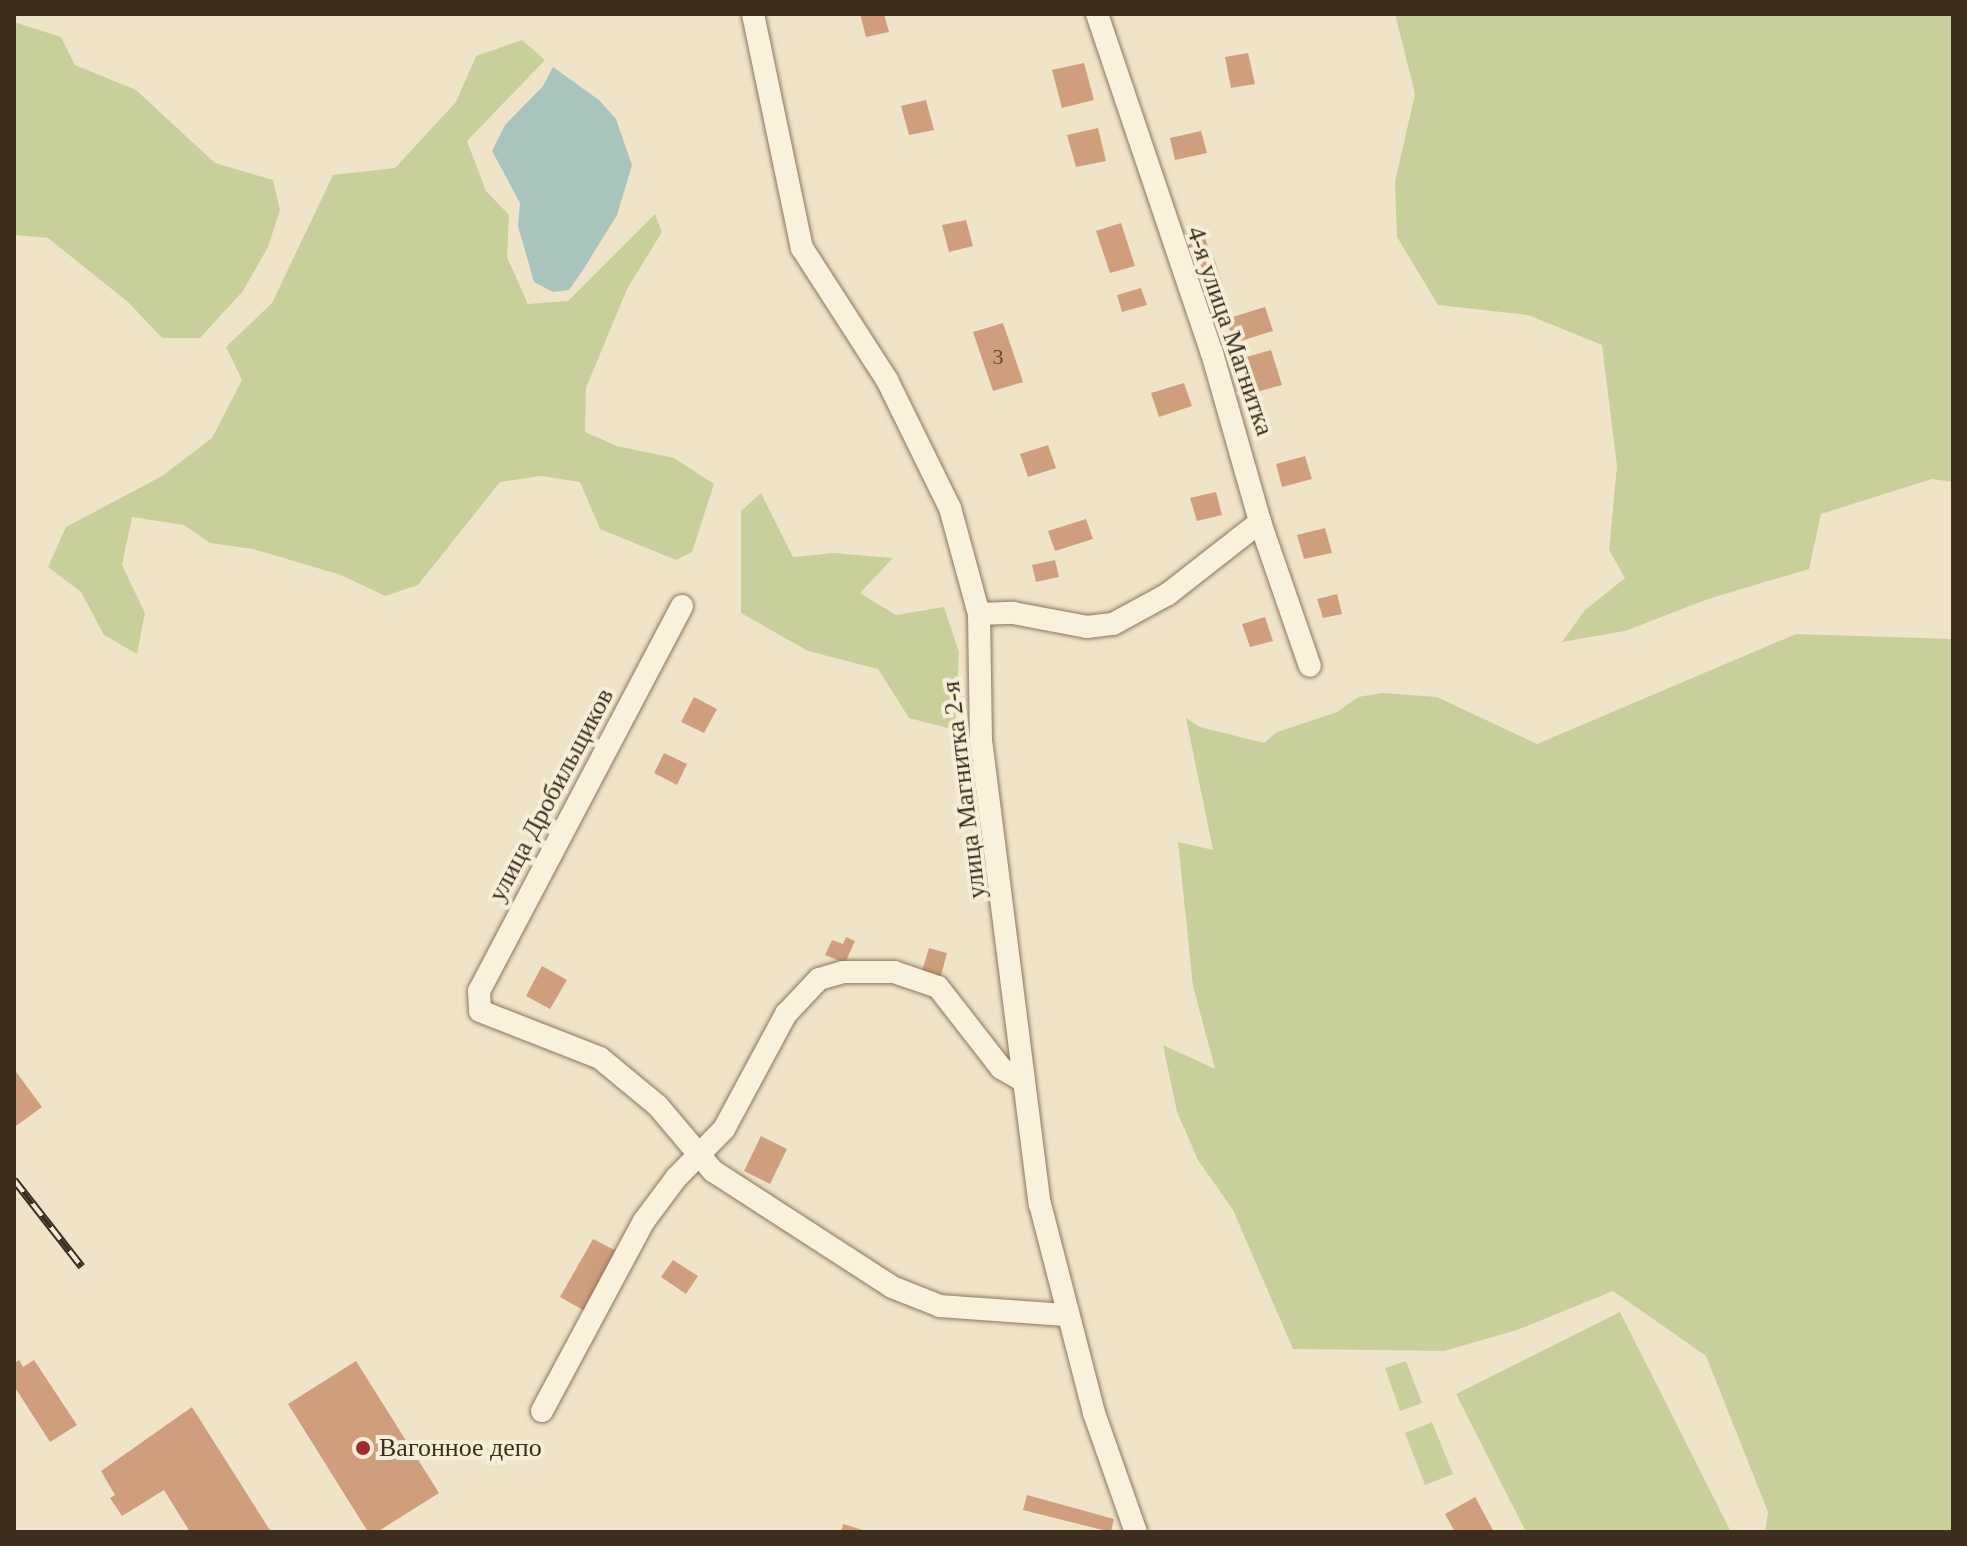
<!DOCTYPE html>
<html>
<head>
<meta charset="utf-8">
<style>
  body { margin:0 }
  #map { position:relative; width:1967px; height:1546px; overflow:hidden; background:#f0e4c8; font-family:Georgia,serif }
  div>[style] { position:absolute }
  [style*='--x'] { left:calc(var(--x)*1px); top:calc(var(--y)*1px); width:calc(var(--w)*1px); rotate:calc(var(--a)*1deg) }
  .green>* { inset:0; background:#c9cf9b }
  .water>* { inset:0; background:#a9c4bc }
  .building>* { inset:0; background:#cf9f7d }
  .roads { filter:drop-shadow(0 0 2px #8d765c) drop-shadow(0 0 2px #8d765c) }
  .minor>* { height:22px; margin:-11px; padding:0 11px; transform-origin:11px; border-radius:11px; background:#faf1dc }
  .rail>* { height:8px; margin-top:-4px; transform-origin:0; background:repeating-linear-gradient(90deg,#f7eed8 0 15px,#3d2e20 0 30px); box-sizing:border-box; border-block:2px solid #3d2e20 }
  .dots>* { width:22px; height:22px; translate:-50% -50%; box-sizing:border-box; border:4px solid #f7eed8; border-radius:50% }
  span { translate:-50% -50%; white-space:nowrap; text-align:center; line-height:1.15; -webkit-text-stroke:8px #f7eed8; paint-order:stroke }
  .number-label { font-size:22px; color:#624a37 }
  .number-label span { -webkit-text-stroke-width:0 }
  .street-label { font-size:26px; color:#3d2e20 }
  .poi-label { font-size:26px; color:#3d2e20 }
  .left { translate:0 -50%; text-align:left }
  .frame { position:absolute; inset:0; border:16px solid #3d2e20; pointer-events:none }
</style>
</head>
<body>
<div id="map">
  <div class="green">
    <div style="clip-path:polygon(1395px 14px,1953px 14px,1953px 482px,1932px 479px,1821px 514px,1809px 569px,1708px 599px,1625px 631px,1562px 642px,1584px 611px,1625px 578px,1609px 550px,1617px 466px,1602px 345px,1528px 315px,1438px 305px,1397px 237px,1395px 182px,1415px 94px)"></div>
    <div style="clip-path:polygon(14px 22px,61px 37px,75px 65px,136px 90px,215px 163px,273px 180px,280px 210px,268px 247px,243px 291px,200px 338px,162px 338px,128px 302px,48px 238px,14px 235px)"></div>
    <div style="clip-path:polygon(522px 40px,545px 60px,467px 141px,486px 191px,509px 215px,507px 257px,528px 304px,568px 301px,655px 214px,662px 232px,627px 289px,586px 388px,585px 432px,617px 446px,674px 458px,714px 484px,692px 552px,676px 560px,600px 529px,580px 482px,541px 476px,500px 482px,418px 585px,385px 596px,341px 575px,253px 549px,210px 543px,184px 525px,132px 517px,122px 565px,145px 613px,137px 654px,104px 635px,81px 592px,48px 567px,66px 527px,162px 476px,212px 438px,242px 380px,226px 347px,272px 303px,333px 175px,395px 168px,456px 102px,476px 56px)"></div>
    <div style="clip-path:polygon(761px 493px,793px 557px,834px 553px,893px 558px,860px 593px,896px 615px,944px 607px,959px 652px,955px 730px,909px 718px,878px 669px,808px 651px,741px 613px,741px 511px)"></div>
    <div style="clip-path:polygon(1796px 634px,1953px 639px,1953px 1532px,1765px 1532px,1768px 1512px,1706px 1356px,1613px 1291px,1517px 1330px,1444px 1351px,1293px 1349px,1233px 1210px,1198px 1160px,1177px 1112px,1163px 1045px,1215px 1069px,1193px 986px,1178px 842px,1213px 850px,1186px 718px,1200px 727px,1264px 743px,1277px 732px,1337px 712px,1358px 697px,1382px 693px,1437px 697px,1537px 744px)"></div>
    <div style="clip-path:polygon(1620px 1312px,1731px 1532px,1526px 1532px,1456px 1394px)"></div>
    <div style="clip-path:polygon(1406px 1361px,1422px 1403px,1400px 1411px,1385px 1368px)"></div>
    <div style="clip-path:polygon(1432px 1422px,1453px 1474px,1425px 1485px,1405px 1433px)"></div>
  </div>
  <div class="water">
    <div style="clip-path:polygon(553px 67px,599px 100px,616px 119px,632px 165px,617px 215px,583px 270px,569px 290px,553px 292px,534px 282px,518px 226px,520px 203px,492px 151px,505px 125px,543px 86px)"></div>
  </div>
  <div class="building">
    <div style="clip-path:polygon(860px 14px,884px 14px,889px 32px,866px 37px)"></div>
    <div style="clip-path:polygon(1248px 53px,1255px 84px,1231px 88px,1225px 57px)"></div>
    <div style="clip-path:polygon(1084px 63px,1094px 100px,1062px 108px,1052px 70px)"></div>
    <div style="clip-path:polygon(926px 100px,934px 130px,909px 135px,901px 106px)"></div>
    <div style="clip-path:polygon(1098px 128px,1106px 161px,1076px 167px,1067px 135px)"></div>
    <div style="clip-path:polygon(1201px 131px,1207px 153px,1175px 160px,1170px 138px)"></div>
    <div style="clip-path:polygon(966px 220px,973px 246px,949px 252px,942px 225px)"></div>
    <div style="clip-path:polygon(1121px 223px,1135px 266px,1110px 273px,1096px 231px)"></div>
    <div style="clip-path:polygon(1203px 233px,1209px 249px,1192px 255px,1186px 238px)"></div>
    <div style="clip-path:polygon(1214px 258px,1223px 286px,1204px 291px,1194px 264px)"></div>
    <div style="clip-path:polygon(1141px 288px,1147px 305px,1122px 312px,1117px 295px)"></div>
    <div style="clip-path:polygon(1265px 307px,1273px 331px,1234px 343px,1226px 319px)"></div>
    <div style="clip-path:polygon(1003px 323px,1023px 382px,993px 391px,973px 332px)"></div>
    <div style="clip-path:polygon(1271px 350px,1282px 385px,1253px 393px,1243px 358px)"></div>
    <div style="clip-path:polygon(1184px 383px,1192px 406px,1159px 417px,1151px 393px)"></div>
    <div style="clip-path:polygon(1048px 445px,1056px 468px,1028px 477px,1020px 454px)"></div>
    <div style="clip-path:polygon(1305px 456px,1312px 479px,1282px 487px,1276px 464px)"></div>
    <div style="clip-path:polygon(1216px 492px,1222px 515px,1197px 521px,1190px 498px)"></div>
    <div style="clip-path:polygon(1086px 519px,1093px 539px,1055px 551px,1048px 531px)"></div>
    <div style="clip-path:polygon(1325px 528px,1332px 553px,1304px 559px,1297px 535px)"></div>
    <div style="clip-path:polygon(1055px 560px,1059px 577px,1036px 582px,1032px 565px)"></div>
    <div style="clip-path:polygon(1337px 594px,1342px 614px,1323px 618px,1317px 599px)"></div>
    <div style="clip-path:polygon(1265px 617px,1273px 641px,1250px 647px,1242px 624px)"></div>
    <div style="clip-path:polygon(694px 697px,717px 709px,704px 733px,681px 722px)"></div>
    <div style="clip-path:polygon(664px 753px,687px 764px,677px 785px,654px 773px)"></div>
    <div style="clip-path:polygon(846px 937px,855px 941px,845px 963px,825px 955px,832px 940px,843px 944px)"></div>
    <div style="clip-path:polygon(929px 948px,947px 953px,941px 976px,922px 971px)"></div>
    <div style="clip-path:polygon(542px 966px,567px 980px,550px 1009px,526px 996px)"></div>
    <div style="clip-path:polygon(14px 1069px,42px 1107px,16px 1126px,14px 1123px)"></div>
    <div style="clip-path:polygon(761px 1136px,787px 1149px,770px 1184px,744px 1171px)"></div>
    <div style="clip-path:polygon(593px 1239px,624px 1255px,590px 1314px,560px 1297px)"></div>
    <div style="clip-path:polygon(673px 1260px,698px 1276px,686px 1294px,661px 1277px)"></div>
    <div style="clip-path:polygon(19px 1360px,23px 1367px,34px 1360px,77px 1425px,50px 1442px,14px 1386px,14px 1363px)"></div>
    <div style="clip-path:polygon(356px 1361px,439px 1493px,377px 1532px,368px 1532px,288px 1404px)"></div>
    <div style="clip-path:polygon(192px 1407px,271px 1532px,190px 1532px,164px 1490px,122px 1516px,110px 1498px,115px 1495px,101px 1471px)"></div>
    <div style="clip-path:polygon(1027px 1495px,1114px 1519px,1111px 1532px,1023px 1510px)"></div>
    <div style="clip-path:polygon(1475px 1497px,1494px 1532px,1455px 1532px,1445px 1514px)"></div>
    <div style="clip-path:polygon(843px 1524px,866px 1531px,866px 1532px,841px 1532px)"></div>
  </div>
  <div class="roads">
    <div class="minor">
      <div style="--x:753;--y:14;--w:239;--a:78.2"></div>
      <div style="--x:802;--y:248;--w:157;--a:57.2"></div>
      <div style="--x:887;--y:380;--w:143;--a:63.8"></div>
      <div style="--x:950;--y:508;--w:110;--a:74.7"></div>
      <div style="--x:979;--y:614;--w:126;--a:89.1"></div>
      <div style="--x:981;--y:740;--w:468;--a:82.8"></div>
      <div style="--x:1040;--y:1204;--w:216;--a:75.5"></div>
      <div style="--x:1094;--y:1413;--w:126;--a:70.6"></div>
      <div style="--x:1097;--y:14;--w:358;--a:71.3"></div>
      <div style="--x:1212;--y:353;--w:176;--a:74.1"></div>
      <div style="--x:1260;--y:522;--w:152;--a:70.9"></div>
      <div style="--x:682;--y:606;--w:435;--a:117.8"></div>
      <div style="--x:479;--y:991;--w:20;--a:87"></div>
      <div style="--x:480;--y:1011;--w:129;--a:21.4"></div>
      <div style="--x:600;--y:1058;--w:75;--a:39.6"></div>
      <div style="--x:658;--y:1106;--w:85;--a:49.8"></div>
      <div style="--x:713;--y:1171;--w:213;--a:32.9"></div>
      <div style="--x:892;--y:1287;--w:52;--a:21.6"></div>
      <div style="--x:940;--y:1306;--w:125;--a:4.1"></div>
      <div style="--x:979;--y:614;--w:34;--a:-2"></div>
      <div style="--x:1013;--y:613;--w:75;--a:10.7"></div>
      <div style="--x:1087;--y:627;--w:26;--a:-7"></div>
      <div style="--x:1113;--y:624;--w:63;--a:-28.6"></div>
      <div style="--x:1168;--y:594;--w:117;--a:-38"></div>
      <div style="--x:542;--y:1411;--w:216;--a:-61.8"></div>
      <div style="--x:644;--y:1221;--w:54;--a:-53.3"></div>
      <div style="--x:676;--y:1178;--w:69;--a:-45.6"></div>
      <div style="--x:724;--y:1129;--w:131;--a:-61.7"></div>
      <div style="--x:786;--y:1014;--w:48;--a:-46.7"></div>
      <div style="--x:819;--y:979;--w:25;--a:-16"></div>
      <div style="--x:843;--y:972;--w:51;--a:0"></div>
      <div style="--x:894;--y:972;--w:46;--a:18.8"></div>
      <div style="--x:938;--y:987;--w:103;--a:52.1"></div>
      <div style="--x:1001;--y:1068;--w:24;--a:30"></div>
    </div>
  </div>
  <div class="rail">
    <div style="--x:14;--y:1180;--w:110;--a:52"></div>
  </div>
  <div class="dots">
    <div style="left:363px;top:1448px;background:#9e2a2b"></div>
  </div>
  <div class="number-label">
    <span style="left:998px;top:357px">3</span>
  </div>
  <div class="street-label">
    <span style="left:1230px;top:331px;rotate:71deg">4-я улица Магнитка</span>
    <span style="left:964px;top:790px;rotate:-97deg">улица Магнитка 2-я</span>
    <span style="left:551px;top:795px;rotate:-62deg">улица Дробильщиков</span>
  </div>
  <div class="poi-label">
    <span class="left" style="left:379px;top:1448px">Вагонное депо</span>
  </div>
  <div class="frame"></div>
</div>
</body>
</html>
